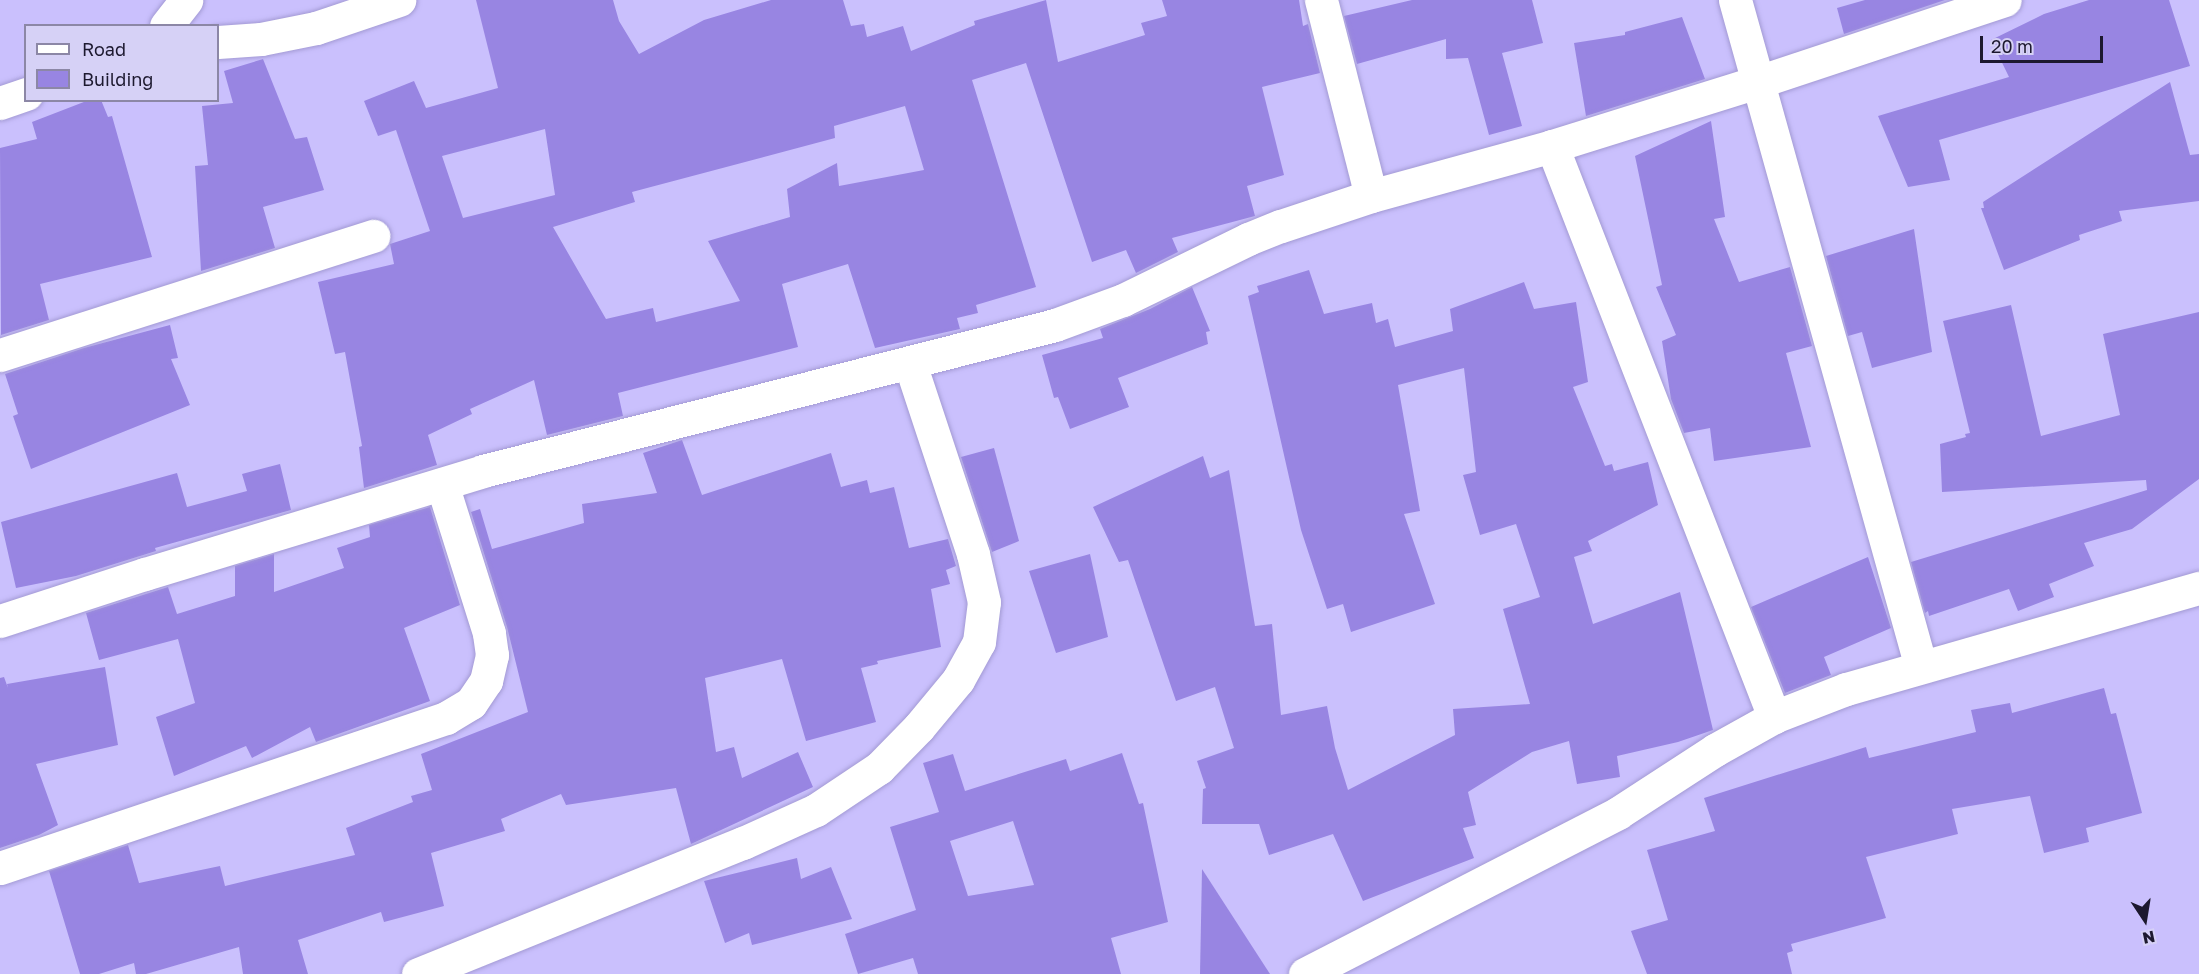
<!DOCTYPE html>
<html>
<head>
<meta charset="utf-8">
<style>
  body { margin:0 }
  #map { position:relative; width:2199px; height:974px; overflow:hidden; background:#cac0fd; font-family:"Golos Text",sans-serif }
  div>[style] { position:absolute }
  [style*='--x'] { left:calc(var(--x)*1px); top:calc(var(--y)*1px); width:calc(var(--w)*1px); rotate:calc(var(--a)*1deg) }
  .building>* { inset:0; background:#9885e2 }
  .roads { filter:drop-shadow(0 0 2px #a39ad4) drop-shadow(0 0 2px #a39ad4) }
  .minor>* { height:33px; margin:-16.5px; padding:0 16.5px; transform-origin:16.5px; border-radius:16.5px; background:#fff }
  span { translate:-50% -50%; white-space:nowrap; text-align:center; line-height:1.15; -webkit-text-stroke:5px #d6d1f6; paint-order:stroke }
  .legend { position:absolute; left:24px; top:24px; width:195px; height:78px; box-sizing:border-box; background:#d6d1f6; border:2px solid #8c87a6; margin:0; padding:8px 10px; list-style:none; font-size:18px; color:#1d192f }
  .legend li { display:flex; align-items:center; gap:12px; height:30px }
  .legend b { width:30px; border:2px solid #8c87a6 }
  .north { position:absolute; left:2115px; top:890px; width:60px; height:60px; -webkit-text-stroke:4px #d6d1f6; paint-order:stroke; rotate:168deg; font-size:16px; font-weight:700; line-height:24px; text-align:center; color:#1d192f }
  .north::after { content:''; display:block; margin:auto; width:21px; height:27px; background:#1d192f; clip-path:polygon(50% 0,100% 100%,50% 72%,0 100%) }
  .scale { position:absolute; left:1980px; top:36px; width:123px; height:27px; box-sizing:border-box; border:3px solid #1d192f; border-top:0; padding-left:8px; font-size:18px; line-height:21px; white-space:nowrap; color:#1d192f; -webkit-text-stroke:4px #d6d1f6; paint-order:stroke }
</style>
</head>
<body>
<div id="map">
  <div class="building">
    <div style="clip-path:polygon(evenodd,476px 0,613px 0,619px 21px,639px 54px,704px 20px,771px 0,843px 0,851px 26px,864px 24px,867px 37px,903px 26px,911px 51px,975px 25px,974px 21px,1046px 0,1058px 62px,1145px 35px,1141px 23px,1167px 16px,1162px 0,1299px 0,1303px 26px,1308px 24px,1320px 73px,1262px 87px,1284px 175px,1247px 186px,1255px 216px,1172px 238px,1178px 252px,1136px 273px,1126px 250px,1092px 262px,1026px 63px,972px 80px,1036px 287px,976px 305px,978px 313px,957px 318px,960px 329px,875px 348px,848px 264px,782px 284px,798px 347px,618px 393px,623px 416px,547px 435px,534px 380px,470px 409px,472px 414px,428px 435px,437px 465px,364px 488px,359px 447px,362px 446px,345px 352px,335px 354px,318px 282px,394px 264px,390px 244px,430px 231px,396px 130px,378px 136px,364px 101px,414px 81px,426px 108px,498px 88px,476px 0,905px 106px,924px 170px,839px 186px,837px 163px,787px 189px,790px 217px,708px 241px,740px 301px,656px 322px,653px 308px,606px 319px,553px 227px,635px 202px,632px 192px,835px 138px,834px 126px,905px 106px,476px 0,545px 129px,555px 195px,463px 218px,442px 156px,545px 129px)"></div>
    <div style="clip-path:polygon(1412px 0,1532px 0,1543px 43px,1502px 53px,1522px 126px,1489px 135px,1468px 58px,1446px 59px,1446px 39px,1357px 64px,1344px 16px)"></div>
    <div style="clip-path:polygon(1865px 0,1945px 0,1844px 34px,1837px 8px)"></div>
    <div style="clip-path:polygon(2089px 0,2169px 0,2190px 66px,1939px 140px,1950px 180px,1908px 187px,1878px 116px,2009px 77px,1991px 40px,2044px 14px)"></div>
    <div style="clip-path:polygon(1682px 17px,1705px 79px,1586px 116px,1574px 43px,1625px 35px,1625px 32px)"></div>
    <div style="clip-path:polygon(263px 59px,295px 139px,307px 137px,324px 190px,263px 207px,275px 248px,201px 271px,195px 166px,208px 165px,202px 106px,233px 103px,224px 71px)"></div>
    <div style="clip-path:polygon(2170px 82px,2190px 155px,2199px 154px,2199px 201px,2119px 211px,2122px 221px,2079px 235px,2080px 240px,2004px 270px,1981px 208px,1984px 208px,1983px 202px)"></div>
    <div style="clip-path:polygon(89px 100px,101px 100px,108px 117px,112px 116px,152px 257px,40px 284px,49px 320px,1px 335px,0 148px,37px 139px,32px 122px)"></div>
    <div style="clip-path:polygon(1711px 121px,1725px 217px,1714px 219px,1739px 282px,1790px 267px,1812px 346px,1786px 353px,1811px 447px,1714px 461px,1710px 428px,1684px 433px,1671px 399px,1662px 341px,1676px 335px,1656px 287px,1662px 285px,1635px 156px)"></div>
    <div style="clip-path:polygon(1914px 229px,1932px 352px,1872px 368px,1862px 332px,1848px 336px,1826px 256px)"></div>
    <div style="clip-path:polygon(1309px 270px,1324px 314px,1372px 303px,1376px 323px,1388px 319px,1395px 347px,1453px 331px,1450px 309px,1524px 282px,1534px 309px,1576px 302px,1588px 382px,1573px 387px,1605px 466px,1612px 464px,1614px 471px,1648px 462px,1658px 505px,1588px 541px,1592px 551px,1574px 557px,1593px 624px,1680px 592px,1713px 730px,1678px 742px,1617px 756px,1620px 777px,1577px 784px,1569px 741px,1532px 752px,1468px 792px,1476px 825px,1463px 828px,1474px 858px,1363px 901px,1333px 834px,1269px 855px,1259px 824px,1202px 824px,1203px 789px,1206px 788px,1197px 761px,1234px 748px,1215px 687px,1176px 701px,1128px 560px,1119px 562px,1093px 507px,1203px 456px,1210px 478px,1229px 470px,1255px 626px,1272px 624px,1281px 715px,1327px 706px,1335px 748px,1348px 790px,1455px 735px,1453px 709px,1530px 704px,1503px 609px,1540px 597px,1516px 524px,1480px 535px,1463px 475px,1476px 472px,1464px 368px,1398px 385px,1420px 511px,1404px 514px,1435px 604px,1351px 632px,1343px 604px,1327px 609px,1301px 530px,1248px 296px,1259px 292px,1257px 286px)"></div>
    <div style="clip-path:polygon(1192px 287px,1210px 331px,1206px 332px,1208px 344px,1118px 378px,1129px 407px,1070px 429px,1058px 397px,1054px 398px,1042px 355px,1103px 338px,1100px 329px,1150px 309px)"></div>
    <div style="clip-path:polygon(2011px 305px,2041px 436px,2120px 415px,2103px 334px,2199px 312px,2199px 479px,2132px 529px,2084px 543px,2094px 566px,2049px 584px,2054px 597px,2018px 611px,2009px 589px,1929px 616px,1928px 611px,1925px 613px,1911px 562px,2147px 490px,2146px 480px,1942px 492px,1940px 444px,1966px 437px,1965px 434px,1970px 433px,1943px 321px)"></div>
    <div style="clip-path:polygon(170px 325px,178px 358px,171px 359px,190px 405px,31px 469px,13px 416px,18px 414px,5px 374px,84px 348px)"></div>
    <div style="clip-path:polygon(682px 440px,702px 495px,831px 453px,841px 487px,867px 480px,870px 493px,894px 487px,909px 548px,948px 539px,956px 566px,946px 570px,950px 584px,931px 589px,941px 647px,877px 661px,878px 664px,861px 668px,876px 722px,806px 741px,782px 659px,705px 678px,716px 752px,734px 747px,742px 778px,798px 752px,813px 787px,691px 844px,676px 788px,566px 805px,561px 794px,501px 819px,505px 831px,431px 853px,444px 906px,384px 922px,381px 912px,298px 940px,308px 974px,243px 974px,239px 947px,146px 974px,136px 974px,134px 963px,99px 974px,80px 974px,49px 871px,128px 845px,139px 883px,220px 866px,225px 886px,355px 855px,346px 828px,413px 802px,411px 796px,432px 790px,421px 754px,528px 712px,507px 627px,471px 512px,480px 509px,492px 549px,584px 523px,582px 504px,657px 493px,643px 453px)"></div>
    <div style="clip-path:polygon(994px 448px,1019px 541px,992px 552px,961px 457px)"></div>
    <div style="clip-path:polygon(280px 464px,291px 510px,155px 548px,156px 551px,76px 576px,16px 588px,1px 522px,177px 473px,187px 507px,247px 491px,242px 474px)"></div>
    <div style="clip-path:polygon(430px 507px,460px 605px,404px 628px,430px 701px,316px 742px,310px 727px,252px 758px,246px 746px,174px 776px,156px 717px,195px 703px,178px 639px,99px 660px,86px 613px,168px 587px,177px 614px,235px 596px,235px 566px,274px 554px,274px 592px,344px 568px,337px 548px,370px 537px,369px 525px)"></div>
    <div style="clip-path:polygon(1090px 554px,1108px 637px,1056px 653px,1029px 571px)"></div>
    <div style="clip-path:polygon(1868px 557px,1891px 628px,1824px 657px,1831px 675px,1785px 693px,1751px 607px)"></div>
    <div style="clip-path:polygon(105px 667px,118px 745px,36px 764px,58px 825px,39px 835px,0 848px,0 678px,4px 677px,8px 688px,7px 684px)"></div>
    <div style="clip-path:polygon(2104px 688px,2111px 714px,2116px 713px,2142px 813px,2086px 828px,2089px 842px,2044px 853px,2030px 796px,1952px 809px,1958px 834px,1866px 857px,1886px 918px,1791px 944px,1793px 951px,1787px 953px,1792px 974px,1647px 974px,1631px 931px,1668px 920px,1647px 850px,1715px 831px,1704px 798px,1866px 747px,1869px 758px,1976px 732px,1971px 710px,2010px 703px,2012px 713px)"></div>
    <div style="clip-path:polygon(evenodd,1122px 753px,1139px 804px,1143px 803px,1168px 922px,1111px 938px,1121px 974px,918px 974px,913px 958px,858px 974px,845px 934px,916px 910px,890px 827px,939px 812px,923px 763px,953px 754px,965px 791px,1066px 759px,1070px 771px,1122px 753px,1013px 821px,1034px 885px,968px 896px,950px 841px,1013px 821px)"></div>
    <div style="clip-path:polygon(797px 858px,801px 879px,831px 867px,852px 919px,752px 945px,749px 933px,725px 943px,704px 881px)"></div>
    <div style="clip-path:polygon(1202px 869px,1270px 974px,1200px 974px)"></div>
  </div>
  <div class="roads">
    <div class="minor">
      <div style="--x:1321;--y:0;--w:202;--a:75.7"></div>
      <div style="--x:1735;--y:0;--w:692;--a:74.42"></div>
      <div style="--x:166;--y:26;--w:33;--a:-52"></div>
      <div style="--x:218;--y:42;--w:43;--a:-4"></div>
      <div style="--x:261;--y:39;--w:56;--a:-11.3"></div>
      <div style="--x:316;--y:28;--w:88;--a:-18.6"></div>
      <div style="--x:0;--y:103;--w:28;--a:-19"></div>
      <div style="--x:1552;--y:146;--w:613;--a:68.75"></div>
      <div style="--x:0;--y:355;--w:392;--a:-17.7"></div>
      <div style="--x:0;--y:621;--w:152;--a:-18"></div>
      <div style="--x:145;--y:574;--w:353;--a:-16.9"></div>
      <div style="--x:483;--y:471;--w:590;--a:-14.32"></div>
      <div style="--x:1055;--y:325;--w:72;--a:-20.2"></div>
      <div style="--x:1123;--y:300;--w:139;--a:-26"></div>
      <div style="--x:1248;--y:239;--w:35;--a:-22"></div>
      <div style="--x:1281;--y:226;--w:95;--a:-18.4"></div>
      <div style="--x:1371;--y:196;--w:188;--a:-15.4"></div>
      <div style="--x:1552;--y:146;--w:216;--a:-17.3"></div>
      <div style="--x:1758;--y:82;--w:260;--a:-18.4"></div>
      <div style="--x:0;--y:868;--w:471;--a:-18.6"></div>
      <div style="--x:446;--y:718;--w:29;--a:-31"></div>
      <div style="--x:471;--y:703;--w:27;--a:-56"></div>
      <div style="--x:486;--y:681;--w:27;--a:-77"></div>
      <div style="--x:492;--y:655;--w:22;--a:-98"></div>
      <div style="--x:489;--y:633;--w:156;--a:-107.5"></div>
      <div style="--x:418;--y:974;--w:350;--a:-22"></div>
      <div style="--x:743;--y:843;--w:80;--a:-24.3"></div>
      <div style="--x:816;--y:810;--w:76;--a:-33.7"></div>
      <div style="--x:879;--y:768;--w:57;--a:-45.7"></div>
      <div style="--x:919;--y:727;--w:61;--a:-50.3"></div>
      <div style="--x:958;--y:680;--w:43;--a:-61.1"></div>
      <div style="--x:979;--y:642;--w:40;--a:-82.9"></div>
      <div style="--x:984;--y:602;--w:49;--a:-102.9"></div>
      <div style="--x:973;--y:554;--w:201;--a:-108.3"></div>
      <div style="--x:1305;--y:974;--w:352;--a:-27.2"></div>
      <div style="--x:1618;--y:813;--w:116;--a:-33"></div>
      <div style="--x:1715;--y:750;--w:68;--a:-29.2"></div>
      <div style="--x:1774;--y:717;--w:77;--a:-21.3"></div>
      <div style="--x:1846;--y:689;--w:367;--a:-16"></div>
    </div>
  </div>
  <ul class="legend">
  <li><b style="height:8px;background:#fff"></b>Road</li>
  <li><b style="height:16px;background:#9885e2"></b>Building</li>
  </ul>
  <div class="north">N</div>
  <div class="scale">20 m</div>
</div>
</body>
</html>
